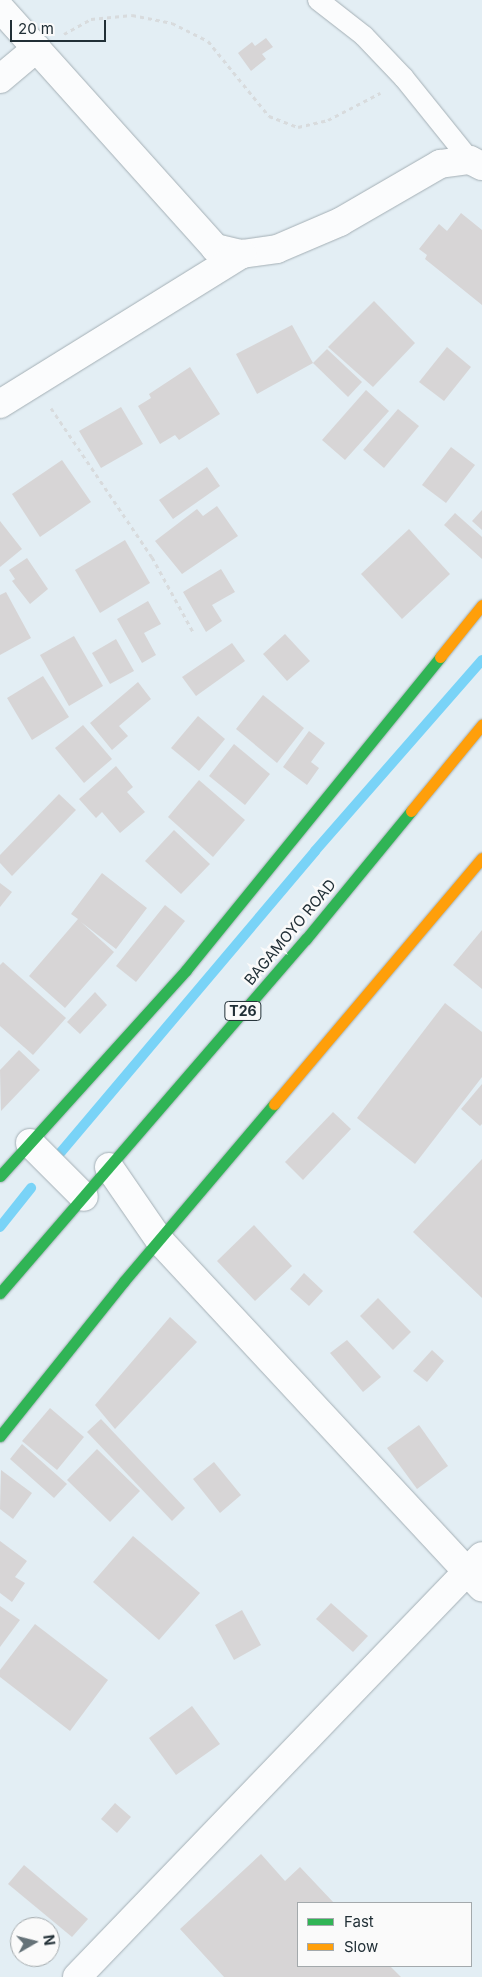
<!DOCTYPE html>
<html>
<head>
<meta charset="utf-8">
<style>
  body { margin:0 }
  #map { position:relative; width:482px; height:1977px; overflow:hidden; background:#e3eef4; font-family:Inter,sans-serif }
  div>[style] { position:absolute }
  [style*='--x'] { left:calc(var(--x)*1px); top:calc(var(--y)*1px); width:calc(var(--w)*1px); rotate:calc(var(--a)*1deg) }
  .stream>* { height:10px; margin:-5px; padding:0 5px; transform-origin:5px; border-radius:5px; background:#79d3f7 }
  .building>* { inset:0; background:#d7d5d6 }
  .path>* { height:3px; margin-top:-1.5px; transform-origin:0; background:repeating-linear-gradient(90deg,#d8dbdd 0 4px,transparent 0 8px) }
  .roads { filter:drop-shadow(0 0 1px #a4afb5) drop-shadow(0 0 1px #a4afb5) }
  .lane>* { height:20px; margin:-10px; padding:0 10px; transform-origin:10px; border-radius:10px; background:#fbfcfd }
  .street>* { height:28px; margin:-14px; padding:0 14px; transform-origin:14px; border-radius:14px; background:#fbfcfd }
  .fast>* { height:11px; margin:-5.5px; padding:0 5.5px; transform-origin:5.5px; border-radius:5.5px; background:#30b455 }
  .slow>* { height:11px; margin:-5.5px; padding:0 5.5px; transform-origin:5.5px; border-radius:5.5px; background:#ff9f0a }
  span { translate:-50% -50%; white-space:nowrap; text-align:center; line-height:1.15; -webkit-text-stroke:5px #fafafa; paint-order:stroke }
  .shield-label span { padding:1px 4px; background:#fafafa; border:1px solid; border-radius:4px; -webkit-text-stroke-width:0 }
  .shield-label { font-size:14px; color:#212f36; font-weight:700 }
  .street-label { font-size:15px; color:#212f36 }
  .legend { position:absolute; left:297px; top:1902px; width:175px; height:65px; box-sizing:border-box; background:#fafafa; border:1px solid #a3a9ac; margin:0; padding:6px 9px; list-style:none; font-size:15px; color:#212f36 }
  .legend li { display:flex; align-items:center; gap:10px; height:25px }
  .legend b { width:25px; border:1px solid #a3a9ac }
  .north { position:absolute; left:10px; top:1917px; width:50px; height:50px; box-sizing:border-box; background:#fafafa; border:1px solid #a3a9ac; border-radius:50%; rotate:82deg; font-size:14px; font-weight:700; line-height:20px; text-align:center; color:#212f36 }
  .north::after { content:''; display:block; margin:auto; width:18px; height:22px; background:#657278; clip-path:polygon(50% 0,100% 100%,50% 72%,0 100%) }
  .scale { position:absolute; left:10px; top:20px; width:96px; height:22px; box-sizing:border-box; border:2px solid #212f36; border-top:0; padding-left:6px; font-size:15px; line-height:18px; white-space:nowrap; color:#212f36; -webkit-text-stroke:4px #fafafa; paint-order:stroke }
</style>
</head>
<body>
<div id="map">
  <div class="stream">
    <div style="--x:61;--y:1152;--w:394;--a:-49.8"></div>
    <div style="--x:315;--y:851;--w:254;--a:-48.8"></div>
    <div style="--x:0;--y:1227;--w:50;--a:-51.5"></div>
  </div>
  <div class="building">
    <div style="clip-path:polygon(266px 38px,273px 47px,262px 54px,266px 59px,251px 71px,238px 53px,252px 42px,255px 46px)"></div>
    <div style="clip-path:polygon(461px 213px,482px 230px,482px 305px,425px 259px,427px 255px,419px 249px,439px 224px,447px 231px)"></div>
    <div style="clip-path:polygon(374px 301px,415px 343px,373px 387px,328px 347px)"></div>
    <div style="clip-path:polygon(292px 325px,313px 363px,257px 394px,236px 354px)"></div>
    <div style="clip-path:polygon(447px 347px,471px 367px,444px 401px,419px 382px)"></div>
    <div style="clip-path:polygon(327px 349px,362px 382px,348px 397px,313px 363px)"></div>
    <div style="clip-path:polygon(190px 367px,220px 414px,179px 440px,175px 435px,160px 444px,138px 406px,151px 398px,149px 394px)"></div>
    <div style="clip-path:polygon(366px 390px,389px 411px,345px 460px,322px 440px)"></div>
    <div style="clip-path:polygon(121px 407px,143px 444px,101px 468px,79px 431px)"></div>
    <div style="clip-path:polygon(398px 409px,419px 426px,384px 468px,363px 450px)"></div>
    <div style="clip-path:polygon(451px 447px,475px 465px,446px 503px,422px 485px)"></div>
    <div style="clip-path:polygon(62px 460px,91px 502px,40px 537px,12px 494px)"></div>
    <div style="clip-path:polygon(207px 467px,220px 486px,173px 519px,159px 500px)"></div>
    <div style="clip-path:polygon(217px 506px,238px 536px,182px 574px,155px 541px,197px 509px,203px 516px)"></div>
    <div style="clip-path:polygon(482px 510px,482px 530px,472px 521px)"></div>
    <div style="clip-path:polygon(455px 513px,482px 537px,482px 559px,444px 525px)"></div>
    <div style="clip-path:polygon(0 521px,22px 549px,0 567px)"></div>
    <div style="clip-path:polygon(409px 529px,450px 574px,402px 619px,361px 574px)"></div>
    <div style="clip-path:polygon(125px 540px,150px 583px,100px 613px,75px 570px)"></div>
    <div style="clip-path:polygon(27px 558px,48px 589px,30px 604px,12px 581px,15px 579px,9px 570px)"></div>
    <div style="clip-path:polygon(221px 569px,235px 592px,212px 605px,222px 621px,206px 632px,183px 592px)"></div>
    <div style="clip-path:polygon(6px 592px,31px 638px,0 655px,0 595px)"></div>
    <div style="clip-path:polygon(148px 601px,161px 624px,144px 633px,156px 655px,142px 663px,117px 619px)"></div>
    <div style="clip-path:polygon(285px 634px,310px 661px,287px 681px,263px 654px)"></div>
    <div style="clip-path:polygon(74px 636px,103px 686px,69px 706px,40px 655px)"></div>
    <div style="clip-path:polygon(116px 639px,134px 671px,110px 684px,92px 653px)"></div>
    <div style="clip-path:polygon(232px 643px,245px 661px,196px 696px,182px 677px)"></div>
    <div style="clip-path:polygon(43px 676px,69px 717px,32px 740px,7px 698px)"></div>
    <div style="clip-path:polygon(138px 682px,151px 699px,119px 726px,128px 736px,112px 750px,90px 723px)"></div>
    <div style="clip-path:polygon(263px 695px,304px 728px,277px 763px,236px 729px)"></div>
    <div style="clip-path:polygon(198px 716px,225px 739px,199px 771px,171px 748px)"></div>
    <div style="clip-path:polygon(83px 725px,112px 759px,84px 783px,55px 748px)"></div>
    <div style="clip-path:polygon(309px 731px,325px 743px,311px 762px,319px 768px,307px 785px,283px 767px)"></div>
    <div style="clip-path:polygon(234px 744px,270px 774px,245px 805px,209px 776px)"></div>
    <div style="clip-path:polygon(116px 766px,133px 787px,127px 792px,145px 812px,120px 833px,102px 812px,96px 818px,79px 799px)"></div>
    <div style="clip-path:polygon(199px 780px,245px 820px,213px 857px,168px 817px)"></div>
    <div style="clip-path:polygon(59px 794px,76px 810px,12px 876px,0 863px,0 855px)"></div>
    <div style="clip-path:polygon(174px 830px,210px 864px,181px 894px,145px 861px)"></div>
    <div style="clip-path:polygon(102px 873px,147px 908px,116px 949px,81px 922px,114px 952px,65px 1008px,29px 976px,78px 919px,71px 914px)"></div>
    <div style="clip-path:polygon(0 883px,12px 892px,0 907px)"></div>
    <div style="clip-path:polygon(165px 905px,185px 921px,136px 982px,116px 966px)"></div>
    <div style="clip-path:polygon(482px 930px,482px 989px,453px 965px)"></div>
    <div style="clip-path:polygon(3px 962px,66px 1018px,33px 1055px,0 1026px,0 965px)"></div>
    <div style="clip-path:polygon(95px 992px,107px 1005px,80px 1034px,67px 1022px)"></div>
    <div style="clip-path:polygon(445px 1003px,482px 1032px,482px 1077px,415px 1164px,357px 1118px)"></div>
    <div style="clip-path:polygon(19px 1050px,40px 1070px,1px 1111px,0 1070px)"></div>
    <div style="clip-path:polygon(482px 1084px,482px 1124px,480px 1126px,461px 1109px)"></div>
    <div style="clip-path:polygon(333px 1112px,351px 1129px,303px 1180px,285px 1162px)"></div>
    <div style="clip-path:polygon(482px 1159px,482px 1298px,413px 1232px)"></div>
    <div style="clip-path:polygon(254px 1225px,292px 1266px,255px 1301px,217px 1261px)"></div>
    <div style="clip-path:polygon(304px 1273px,323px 1291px,309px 1306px,290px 1289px)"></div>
    <div style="clip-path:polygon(378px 1298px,411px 1332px,393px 1350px,360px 1316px)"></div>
    <div style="clip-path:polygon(170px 1317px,197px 1342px,115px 1429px,95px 1405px)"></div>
    <div style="clip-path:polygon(347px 1340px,381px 1377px,363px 1392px,330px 1353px)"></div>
    <div style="clip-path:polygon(432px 1350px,444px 1361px,427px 1382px,413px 1371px)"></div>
    <div style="clip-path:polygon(50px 1408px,84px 1437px,57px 1470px,22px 1441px)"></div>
    <div style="clip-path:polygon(101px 1419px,185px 1508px,172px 1521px,87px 1432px)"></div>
    <div style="clip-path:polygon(419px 1425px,448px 1466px,417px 1489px,387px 1448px)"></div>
    <div style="clip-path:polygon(22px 1444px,67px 1484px,54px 1498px,10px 1459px)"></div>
    <div style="clip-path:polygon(97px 1449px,140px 1491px,110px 1522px,67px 1480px)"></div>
    <div style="clip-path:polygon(214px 1462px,241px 1495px,220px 1513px,193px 1479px)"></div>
    <div style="clip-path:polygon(1px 1470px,32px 1493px,13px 1519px,0 1509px)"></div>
    <div style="clip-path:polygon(133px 1536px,200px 1593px,159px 1640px,93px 1582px)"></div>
    <div style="clip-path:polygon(0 1541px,27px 1561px,15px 1577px,25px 1583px,12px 1602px,0 1593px)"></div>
    <div style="clip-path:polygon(331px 1603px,368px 1636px,353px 1652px,316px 1619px)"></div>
    <div style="clip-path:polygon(0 1606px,20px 1620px,0 1647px)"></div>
    <div style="clip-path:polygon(242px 1610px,261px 1645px,234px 1660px,215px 1625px)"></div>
    <div style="clip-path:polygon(35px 1624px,108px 1680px,70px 1731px,0 1677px,0 1670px)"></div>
    <div style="clip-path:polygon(192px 1706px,220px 1744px,176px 1775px,149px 1738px)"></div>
    <div style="clip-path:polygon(115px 1803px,131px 1817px,117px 1833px,101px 1819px)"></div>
    <div style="clip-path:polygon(261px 1854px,285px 1881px,300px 1867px,334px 1903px,298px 1903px,298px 1966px,390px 1966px,401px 1977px,224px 1977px,180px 1929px)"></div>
    <div style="clip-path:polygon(24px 1865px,88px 1919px,72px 1937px,8px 1884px)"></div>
  </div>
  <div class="path">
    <div style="--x:64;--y:34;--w:31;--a:-29"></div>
    <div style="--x:91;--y:19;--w:41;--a:-5.6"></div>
    <div style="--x:132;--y:15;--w:41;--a:11.3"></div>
    <div style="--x:172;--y:23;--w:40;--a:26.6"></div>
    <div style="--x:208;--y:41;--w:97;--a:50.9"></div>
    <div style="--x:269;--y:116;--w:31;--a:21"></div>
    <div style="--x:298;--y:127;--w:31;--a:-13"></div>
    <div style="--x:328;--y:120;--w:59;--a:-27.4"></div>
    <div style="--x:51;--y:408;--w:180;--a:55.9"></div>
    <div style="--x:152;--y:557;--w:85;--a:61.3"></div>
  </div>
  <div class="roads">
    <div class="lane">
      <div style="--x:318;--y:0;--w:58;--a:38"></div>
      <div style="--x:364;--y:36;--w:58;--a:46.4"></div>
      <div style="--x:404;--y:78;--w:105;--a:51.2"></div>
    </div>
    <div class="street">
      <div style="--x:0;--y:8;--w:322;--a:48.1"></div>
      <div style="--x:215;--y:248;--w:28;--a:13"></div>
      <div style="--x:242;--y:254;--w:35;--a:-8"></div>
      <div style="--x:277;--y:249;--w:69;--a:-23.2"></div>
      <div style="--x:340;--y:222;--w:116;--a:-30.1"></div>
      <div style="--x:440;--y:164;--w:30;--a:-8"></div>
      <div style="--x:470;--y:160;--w:13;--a:27"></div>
      <div style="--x:0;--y:79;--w:48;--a:-40"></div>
      <div style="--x:0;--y:404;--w:285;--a:-31.8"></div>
      <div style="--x:30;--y:1143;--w:76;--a:45"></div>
      <div style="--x:109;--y:1167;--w:90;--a:55.4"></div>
      <div style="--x:160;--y:1241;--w:473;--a:47.1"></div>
      <div style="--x:77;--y:1977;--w:584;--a:-46.11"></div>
    </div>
    <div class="fast">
      <div style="--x:0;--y:1176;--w:278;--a:-47.9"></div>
      <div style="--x:186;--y:970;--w:403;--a:-50.9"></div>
      <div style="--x:0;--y:1293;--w:468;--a:-49.2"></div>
      <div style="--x:306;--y:939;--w:166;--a:-50.6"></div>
      <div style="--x:0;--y:1436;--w:198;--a:-51.3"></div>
      <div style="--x:124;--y:1281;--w:232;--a:-49.7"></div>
    </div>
    <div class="slow">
      <div style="--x:440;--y:657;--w:67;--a:-51.1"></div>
      <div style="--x:411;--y:811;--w:112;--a:-50.5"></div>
      <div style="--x:274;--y:1104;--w:322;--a:-49.8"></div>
    </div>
  </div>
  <div class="shield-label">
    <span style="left:243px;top:1011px">T26</span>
  </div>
  <div class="street-label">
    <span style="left:290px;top:932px;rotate:-50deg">BAGAMOYO ROAD</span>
  </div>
  <ul class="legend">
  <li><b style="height:6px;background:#30b455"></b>Fast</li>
  <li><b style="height:6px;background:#ff9f0a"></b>Slow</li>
  </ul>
  <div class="north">N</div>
  <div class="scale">20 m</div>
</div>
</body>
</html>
